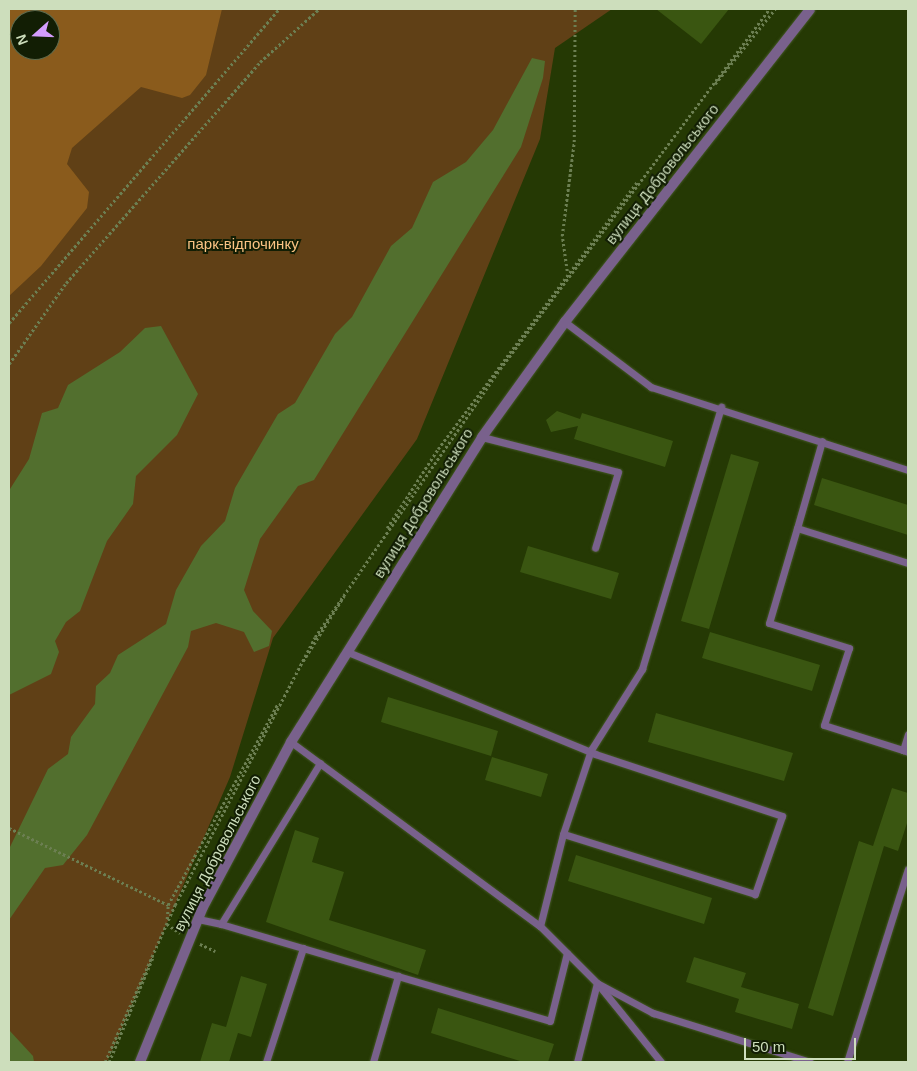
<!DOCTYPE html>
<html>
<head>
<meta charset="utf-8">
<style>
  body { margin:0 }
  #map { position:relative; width:917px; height:1071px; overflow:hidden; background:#253904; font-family:Arial,sans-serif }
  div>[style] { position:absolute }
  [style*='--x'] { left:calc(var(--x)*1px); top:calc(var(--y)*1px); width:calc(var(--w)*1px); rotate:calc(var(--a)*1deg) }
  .green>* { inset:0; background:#604016 }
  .forest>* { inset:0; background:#8a5b1c }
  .water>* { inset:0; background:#526f2e }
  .building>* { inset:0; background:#3a5611 }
  .path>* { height:2.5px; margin-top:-1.25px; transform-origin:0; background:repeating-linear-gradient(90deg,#6c7f52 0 2.5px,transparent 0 5px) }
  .roads { filter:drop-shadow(0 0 1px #435725) drop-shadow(0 0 1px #435725) }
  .lane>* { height:7px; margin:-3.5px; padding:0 3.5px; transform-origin:3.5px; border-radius:3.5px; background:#79618c }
  .street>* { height:10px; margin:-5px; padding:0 5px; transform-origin:5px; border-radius:5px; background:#79618c }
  span { translate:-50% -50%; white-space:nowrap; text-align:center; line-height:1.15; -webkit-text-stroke:4px #121e04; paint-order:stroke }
  .street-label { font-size:15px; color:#cddebc }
  .park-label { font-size:15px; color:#fbc384 }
  .frame { position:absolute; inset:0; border:10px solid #cddebc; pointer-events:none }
  .north { position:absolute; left:10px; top:10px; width:50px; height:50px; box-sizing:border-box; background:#121e04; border:1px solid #5d6b4e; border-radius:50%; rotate:250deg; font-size:14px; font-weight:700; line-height:20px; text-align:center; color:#cddebc }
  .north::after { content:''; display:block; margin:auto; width:18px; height:22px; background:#d39cfd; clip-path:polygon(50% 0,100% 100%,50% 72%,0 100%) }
  .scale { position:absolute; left:744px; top:1038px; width:112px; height:22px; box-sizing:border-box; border:2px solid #cddebc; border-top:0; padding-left:6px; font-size:15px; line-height:18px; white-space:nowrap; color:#cddebc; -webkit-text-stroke:4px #121e04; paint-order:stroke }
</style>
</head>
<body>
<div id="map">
  <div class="green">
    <div style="clip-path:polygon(evenodd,9px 9px,612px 9px,555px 48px,540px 139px,417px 439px,273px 638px,230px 777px,107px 1062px,9px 1062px,9px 9px,20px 20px,50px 20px,50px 50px,20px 50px,20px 20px)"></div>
  </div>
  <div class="forest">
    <div style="clip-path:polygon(evenodd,9px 9px,222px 9px,206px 75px,190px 95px,182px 98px,141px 87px,72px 148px,67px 164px,89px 192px,87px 208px,41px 266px,9px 296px,9px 9px,20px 20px,50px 20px,50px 50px,20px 50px,20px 20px)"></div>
  </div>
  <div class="water">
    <div style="clip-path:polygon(532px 58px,545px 61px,543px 78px,521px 147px,314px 480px,298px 486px,260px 539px,244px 590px,253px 611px,272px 631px,269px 646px,254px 652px,244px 632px,216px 623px,191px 631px,188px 647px,87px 835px,63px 865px,45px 868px,9px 920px,9px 849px,48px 769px,68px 754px,71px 737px,95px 704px,96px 686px,110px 673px,118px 655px,166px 624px,176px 590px,201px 546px,225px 521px,235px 488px,278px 414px,295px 403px,335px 334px,352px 317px,391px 246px,412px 228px,433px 182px,466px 162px,493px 130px)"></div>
    <div style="clip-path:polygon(161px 326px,198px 394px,177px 435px,136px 476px,133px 504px,107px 541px,80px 611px,66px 622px,55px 641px,59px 652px,51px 674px,9px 695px,10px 489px,29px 459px,42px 413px,58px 408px,68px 385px,120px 352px,145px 328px)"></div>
    <div style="clip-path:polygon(9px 1030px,33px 1056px,34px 1062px,9px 1062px)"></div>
  </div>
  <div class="building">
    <div style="clip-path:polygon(656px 9px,729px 9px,701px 44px)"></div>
    <div style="clip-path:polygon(557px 411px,580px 419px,582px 413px,673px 441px,665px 467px,574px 439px,578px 426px,551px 432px,546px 420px)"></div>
    <div style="clip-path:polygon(731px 454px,759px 462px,709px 629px,681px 621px)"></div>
    <div style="clip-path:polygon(822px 478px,908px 505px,908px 535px,814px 505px)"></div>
    <div style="clip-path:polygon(528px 546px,619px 573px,611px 599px,520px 572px)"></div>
    <div style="clip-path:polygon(710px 632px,820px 665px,812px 691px,702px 658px)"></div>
    <div style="clip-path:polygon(388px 697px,498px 731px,491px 756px,381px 722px)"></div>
    <div style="clip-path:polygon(656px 713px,793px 753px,784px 781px,648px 742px)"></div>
    <div style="clip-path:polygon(492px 757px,548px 774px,541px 797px,485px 780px)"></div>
    <div style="clip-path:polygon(892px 788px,908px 793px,908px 820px,898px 851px,884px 846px,833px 1016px,808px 1008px,859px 841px,873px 846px)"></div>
    <div style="clip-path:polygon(295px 830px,319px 838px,312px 862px,344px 872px,329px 920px,426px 950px,418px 975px,266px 922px)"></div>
    <div style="clip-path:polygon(576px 855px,712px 898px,704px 924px,568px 881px)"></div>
    <div style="clip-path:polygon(694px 957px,746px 973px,741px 987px,799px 1004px,792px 1029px,735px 1012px,739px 999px,686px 982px)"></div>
    <div style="clip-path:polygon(241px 976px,267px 984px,251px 1037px,238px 1033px,229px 1062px,200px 1062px,212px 1023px,226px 1027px)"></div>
    <div style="clip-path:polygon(438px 1008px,554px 1044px,548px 1062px,523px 1062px,431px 1033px)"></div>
  </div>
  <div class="path">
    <div style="--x:715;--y:84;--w:96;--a:-51.3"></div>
    <div style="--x:567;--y:271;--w:35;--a:-98"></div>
    <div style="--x:562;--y:236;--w:95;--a:-82.7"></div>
    <div style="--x:574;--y:142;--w:133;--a:-89.6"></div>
    <div style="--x:9;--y:323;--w:414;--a:-49.3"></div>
    <div style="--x:9;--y:364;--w:99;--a:-54.9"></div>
    <div style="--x:66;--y:283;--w:294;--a:-48.7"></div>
    <div style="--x:260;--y:62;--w:79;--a:-41.9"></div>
    <div style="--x:387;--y:528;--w:94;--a:-57.2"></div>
    <div style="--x:438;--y:449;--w:333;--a:-53.3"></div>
    <div style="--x:303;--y:661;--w:77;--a:-57.8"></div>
    <div style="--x:9;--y:828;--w:177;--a:25.8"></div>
    <div style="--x:167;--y:919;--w:14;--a:-86"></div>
    <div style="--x:168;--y:905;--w:228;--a:-61.4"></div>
    <div style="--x:167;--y:924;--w:16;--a:35"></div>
    <div style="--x:200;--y:944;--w:17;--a:25"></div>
    <div style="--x:105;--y:1062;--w:172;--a:-66"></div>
    <div style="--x:175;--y:905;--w:302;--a:-62.4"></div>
    <div style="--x:315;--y:637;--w:326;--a:-55.4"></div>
    <div style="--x:500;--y:369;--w:449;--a:-53.2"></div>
    <div style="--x:109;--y:1062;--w:114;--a:-67.3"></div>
  </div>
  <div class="roads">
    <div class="lane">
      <div style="--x:565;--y:322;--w:108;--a:37.1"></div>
      <div style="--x:651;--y:387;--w:270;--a:17.9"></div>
      <div style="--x:482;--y:437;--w:140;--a:14.4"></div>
      <div style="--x:618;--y:472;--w:79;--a:106.8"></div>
      <div style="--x:822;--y:441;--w:91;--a:106"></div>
      <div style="--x:797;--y:528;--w:116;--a:17.5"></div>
      <div style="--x:797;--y:528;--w:99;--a:106.4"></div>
      <div style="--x:769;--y:623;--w:84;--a:17.4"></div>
      <div style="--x:849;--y:648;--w:81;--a:108"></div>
      <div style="--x:824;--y:725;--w:83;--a:17.6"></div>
      <div style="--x:348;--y:652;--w:267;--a:22.4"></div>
      <div style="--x:595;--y:754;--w:197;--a:18.3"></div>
      <div style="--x:782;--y:816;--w:83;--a:109.1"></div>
      <div style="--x:755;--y:894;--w:201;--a:-162.6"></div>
      <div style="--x:563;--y:834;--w:95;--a:104"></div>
      <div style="--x:908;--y:734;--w:17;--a:107"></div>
      <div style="--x:903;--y:750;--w:5;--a:22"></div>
      <div style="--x:291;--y:742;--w:310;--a:36.5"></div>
      <div style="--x:540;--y:926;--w:81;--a:45"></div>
      <div style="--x:597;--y:983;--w:102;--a:51"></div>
      <div style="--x:563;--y:834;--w:89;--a:-71.6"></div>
      <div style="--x:591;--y:750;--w:96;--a:-57.8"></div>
      <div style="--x:642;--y:669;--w:274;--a:-73.2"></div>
      <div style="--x:198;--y:919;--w:24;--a:12"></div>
      <div style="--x:221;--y:924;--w:189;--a:-58.4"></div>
      <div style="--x:221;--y:924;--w:343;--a:16.4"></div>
      <div style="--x:550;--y:1021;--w:70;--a:-76"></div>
      <div style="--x:266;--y:1062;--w:120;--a:-72"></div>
      <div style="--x:373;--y:1062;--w:90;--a:-73.8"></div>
      <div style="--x:577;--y:1062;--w:81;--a:-75.8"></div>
      <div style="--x:597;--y:983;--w:64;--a:28.2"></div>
      <div style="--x:653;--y:1013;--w:164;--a:17.3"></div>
      <div style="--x:847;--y:1062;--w:202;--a:-72.5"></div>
    </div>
    <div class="street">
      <div style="--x:140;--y:1062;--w:167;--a:-67.9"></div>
      <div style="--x:203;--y:907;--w:187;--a:-61.9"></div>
      <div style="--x:291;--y:742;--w:360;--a:-57.9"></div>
      <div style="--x:482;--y:437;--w:142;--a:-54.2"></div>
      <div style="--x:565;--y:322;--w:397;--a:-51.9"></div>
    </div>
  </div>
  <div class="street-label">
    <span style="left:662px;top:174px;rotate:-52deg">вулиця Добровольського</span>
    <span style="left:423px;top:503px;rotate:-58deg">вулиця Добровольського</span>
    <span style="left:217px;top:853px;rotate:-63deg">вулиця Добровольського</span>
  </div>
  <div class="park-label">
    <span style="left:243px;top:244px">парк-відпочинку</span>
  </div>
  <div class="frame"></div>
  <div class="north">N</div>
  <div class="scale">50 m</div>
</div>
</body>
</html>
